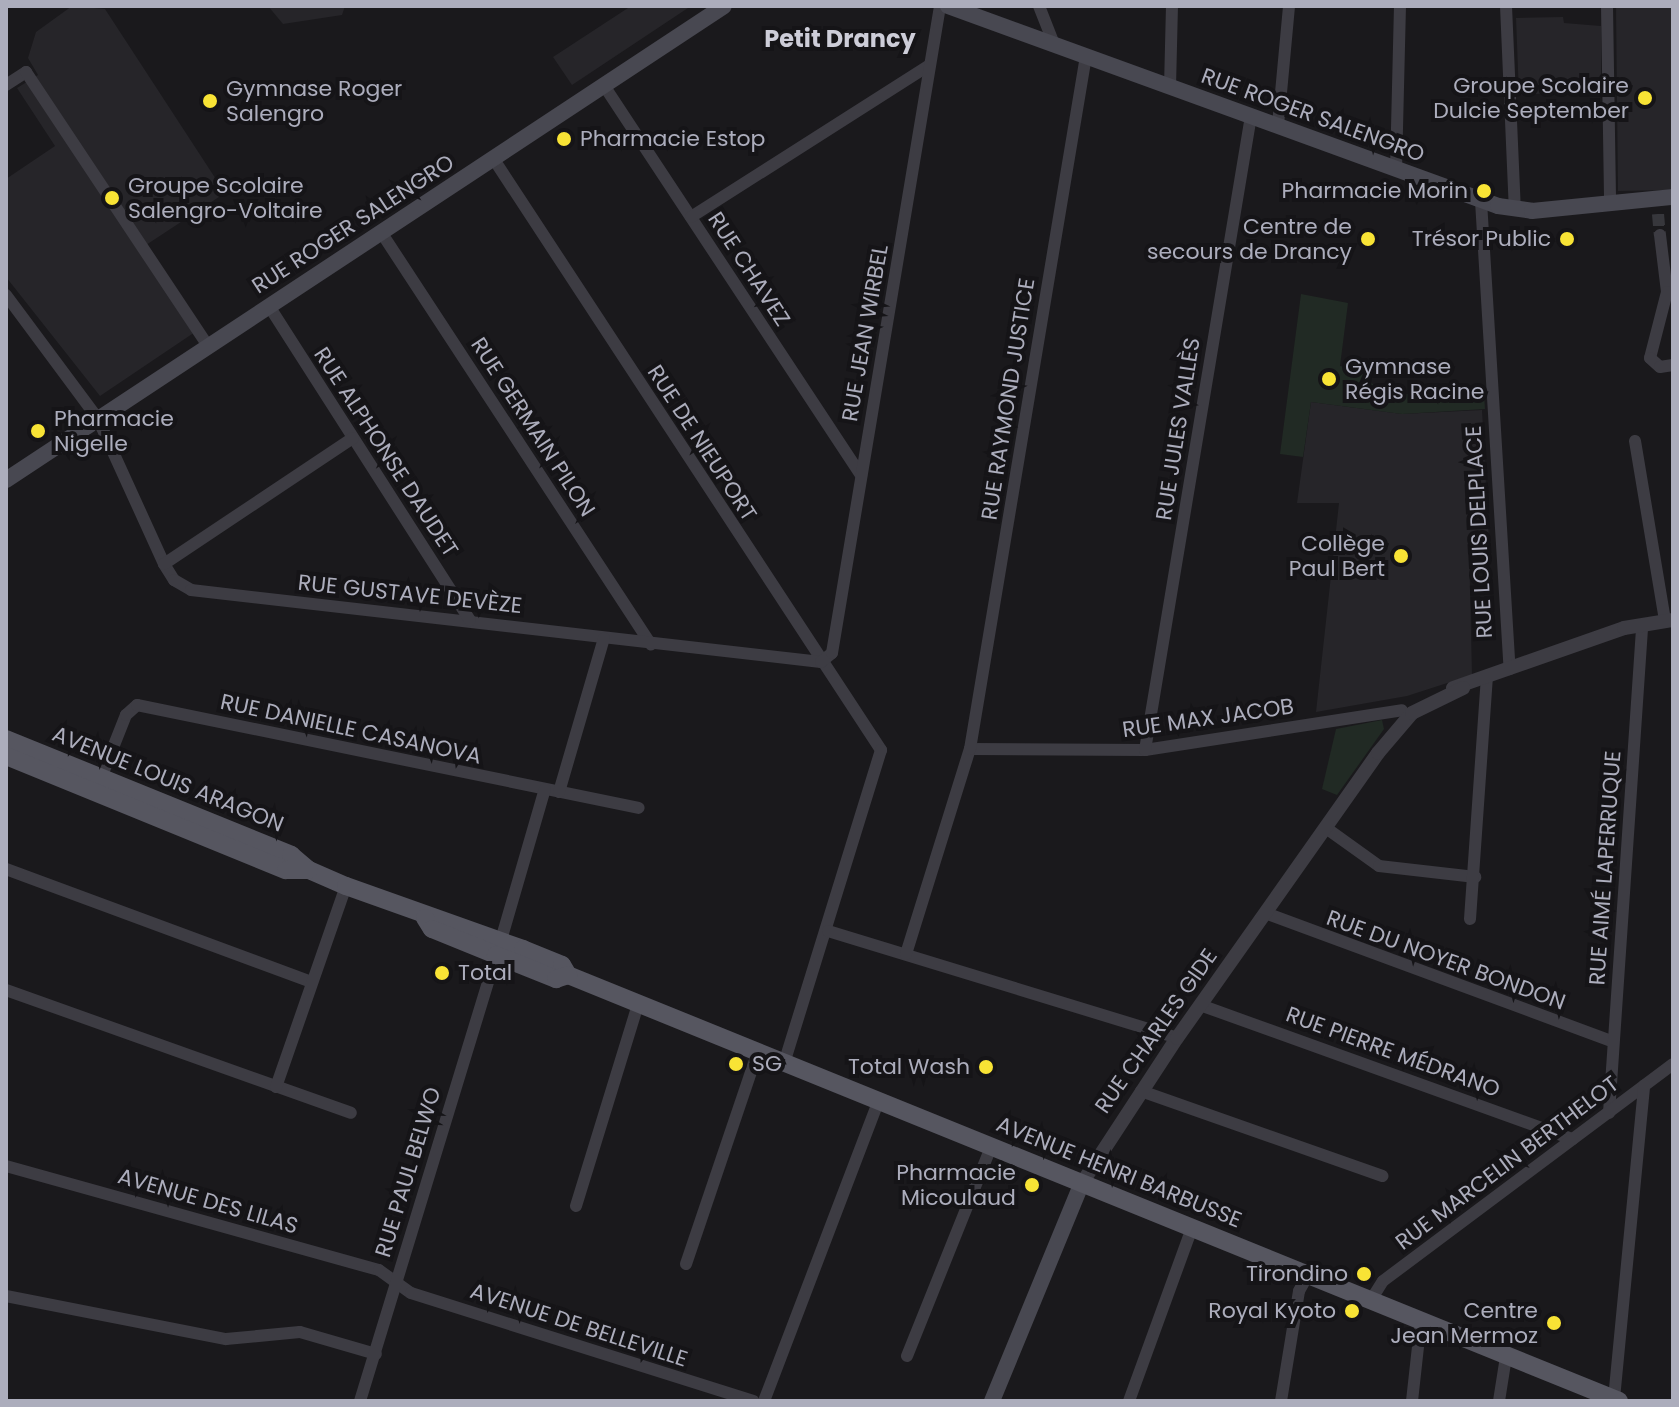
<!DOCTYPE html>
<html>
<head>
<meta charset="utf-8">
<style>
  body { margin:0 }
  #map { position:relative; width:1679px; height:1407px; overflow:hidden; background:#1a191c; font-family:Poppins,sans-serif }
  div>[style] { position:absolute }
  [style*='--x'] { left:calc(var(--x)*1px); top:calc(var(--y)*1px); width:calc(var(--w)*1px); rotate:calc(var(--a)*1deg) }
  .built>* { inset:0; background:#262529 }
  .green>* { inset:0; background:#212a24 }
  .minor-tunnel>* { height:12px; margin-top:-6px; transform-origin:0; background:repeating-linear-gradient(90deg,#37373c 0 12px,transparent 0 18px) }
  .minor>* { height:12px; margin:-6px; padding:0 6px; transform-origin:6px; border-radius:6px; background:#3d3c43 }
  .tertiary>* { height:14px; margin:-7px; padding:0 7px; transform-origin:7px; border-radius:7px; background:#3d3c43 }
  .secondary>* { height:16px; margin:-8px; padding:0 8px; transform-origin:8px; border-radius:8px; background:#484851 }
  .primary>* { height:18px; margin:-9px; padding:0 9px; transform-origin:9px; border-radius:9px; background:#565660 }
  .dots>* { width:22px; height:22px; translate:-50% -50%; box-sizing:border-box; border:4px solid #151417; border-radius:50% }
  span { translate:-50% -50%; white-space:nowrap; text-align:center; line-height:1.15; -webkit-text-stroke:8px #151417; paint-order:stroke }
  .poi-label { font-size:22px; color:#acadbc }
  .right { translate:-100% -50%; text-align:right }
  .left { translate:0 -50%; text-align:left }
  .street-label { font-size:22px; color:#acadbc }
  .neighbourhood-label { font-size:24px; color:#cdcdd8; font-weight:700 }
  .frame { position:absolute; inset:0; border:8px solid #acadbc; pointer-events:none }
</style>
</head>
<body>
<div id="map">
  <div class="built">
    <div style="clip-path:polygon(72px 6px,105px 9px,225px 193px,143px 247px,198px 330px,100px 396px,6px 277px,6px 179px,55px 146px,17px 88px,38px 75px,28px 58px,36px 32px)"></div>
    <div style="clip-path:polygon(268px 6px,345px 6px,342px 15px,283px 24px)"></div>
    <div style="clip-path:polygon(631px 6px,691px 6px,572px 85px,553px 57px)"></div>
    <div style="clip-path:polygon(1616px 6px,1673px 6px,1673px 190px,1618px 191px)"></div>
    <div style="clip-path:polygon(1563px 17px,1564px 23px,1601px 26px,1601px 90px,1519px 95px,1516px 18px)"></div>
    <div style="clip-path:polygon(1311px 402px,1402px 414px,1482px 410px,1489px 542px,1469px 544px,1472px 675px,1407px 696px,1316px 712px,1339px 503px,1297px 503px)"></div>
  </div>
  <div class="green">
    <div style="clip-path:polygon(1301px 294px,1348px 303px,1340px 366px,1361px 370px,1381px 394px,1484px 394px,1485px 409px,1402px 414px,1311px 402px,1303px 457px,1280px 454px)"></div>
    <div style="clip-path:polygon(1382px 720px,1384px 729px,1337px 795px,1322px 789px,1336px 729px)"></div>
  </div>
  <div class="minor-tunnel">
    <div style="--x:1658;--y:214;--w:21;--a:85"></div>
  </div>
  <div class="minor">
    <div style="--x:1039;--y:6;--w:41;--a:68.5"></div>
    <div style="--x:1506;--y:6;--w:204;--a:87.5"></div>
    <div style="--x:1607;--y:6;--w:198;--a:89.1"></div>
    <div style="--x:603;--y:84;--w:469;--a:56.6"></div>
    <div style="--x:6;--y:85;--w:24;--a:-33"></div>
    <div style="--x:26;--y:72;--w:329;--a:56.4"></div>
    <div style="--x:1170;--y:87;--w:81;--a:-88.6"></div>
    <div style="--x:1278;--y:125;--w:120;--a:-84.7"></div>
    <div style="--x:493;--y:158;--w:708;--a:56.76"></div>
    <div style="--x:881;--y:750;--w:325;--a:107.2"></div>
    <div style="--x:1396;--y:169;--w:163;--a:-88.6"></div>
    <div style="--x:1481;--y:201;--w:469;--a:86.5"></div>
    <div style="--x:691;--y:217;--w:283;--a:-32.5"></div>
    <div style="--x:381;--y:232;--w:493;--a:56.8"></div>
    <div style="--x:1660;--y:235;--w:57;--a:83"></div>
    <div style="--x:1667;--y:292;--w:68;--a:104.4"></div>
    <div style="--x:1650;--y:358;--w:13;--a:42"></div>
    <div style="--x:1660;--y:367;--w:13;--a:-9"></div>
    <div style="--x:6;--y:295;--w:154;--a:53.4"></div>
    <div style="--x:98;--y:419;--w:159;--a:65.5"></div>
    <div style="--x:164;--y:564;--w:19;--a:58"></div>
    <div style="--x:174;--y:580;--w:20;--a:30"></div>
    <div style="--x:191;--y:590;--w:634;--a:6.52"></div>
    <div style="--x:269;--y:306;--w:373;--a:57.4"></div>
    <div style="--x:1635;--y:441;--w:182;--a:80.5"></div>
    <div style="--x:164;--y:564;--w:227;--a:-33.7"></div>
    <div style="--x:821;--y:662;--w:14;--a:-39"></div>
    <div style="--x:832;--y:653;--w:656;--a:-80.52"></div>
    <div style="--x:970;--y:749;--w:175;--a:0.3"></div>
    <div style="--x:1145;--y:750;--w:260;--a:-8.8"></div>
    <div style="--x:1145;--y:750;--w:643;--a:-80.51"></div>
    <div style="--x:101;--y:778;--w:68;--a:-68.4"></div>
    <div style="--x:126;--y:715;--w:15;--a:-42"></div>
    <div style="--x:137;--y:705;--w:512;--a:11.59"></div>
    <div style="--x:559;--y:792;--w:160;--a:-73.7"></div>
    <div style="--x:1326;--y:828;--w:65;--a:35.6"></div>
    <div style="--x:1379;--y:866;--w:97;--a:6.5"></div>
    <div style="--x:6;--y:869;--w:326;--a:20.3"></div>
    <div style="--x:1268;--y:914;--w:367;--a:20.3"></div>
    <div style="--x:1470;--y:919;--w:242;--a:-86"></div>
    <div style="--x:828;--y:931;--w:365;--a:17"></div>
    <div style="--x:501;--y:940;--w:157;--a:-73.8"></div>
    <div style="--x:906;--y:954;--w:215;--a:-72.7"></div>
    <div style="--x:970;--y:749;--w:703;--a:-80.5"></div>
    <div style="--x:6;--y:990;--w:366;--a:19.6"></div>
    <div style="--x:1200;--y:1005;--w:396;--a:19.8"></div>
    <div style="--x:276;--y:1087;--w:213;--a:-70.8"></div>
    <div style="--x:1141;--y:1091;--w:256;--a:19.4"></div>
    <div style="--x:1609;--y:1113;--w:488;--a:-86.1"></div>
    <div style="--x:6;--y:1166;--w:387;--a:15.6"></div>
    <div style="--x:379;--y:1270;--w:39;--a:36"></div>
    <div style="--x:411;--y:1293;--w:359;--a:17.5"></div>
    <div style="--x:576;--y:1206;--w:211;--a:-72.9"></div>
    <div style="--x:686;--y:1264;--w:225;--a:-71.3"></div>
    <div style="--x:6;--y:1296;--w:224;--a:11.1"></div>
    <div style="--x:226;--y:1339;--w:74;--a:-5.4"></div>
    <div style="--x:300;--y:1332;--w:79;--a:16.1"></div>
    <div style="--x:1371;--y:1300;--w:22;--a:-58"></div>
    <div style="--x:1383;--y:1281;--w:362;--a:-36.8"></div>
    <div style="--x:907;--y:1356;--w:225;--a:-68.1"></div>
    <div style="--x:1614;--y:1399;--w:315;--a:-84.5"></div>
    <div style="--x:360;--y:1401;--w:466;--a:-73"></div>
    <div style="--x:764;--y:1401;--w:322;--a:-69.1"></div>
    <div style="--x:1129;--y:1401;--w:184;--a:-70"></div>
    <div style="--x:1281;--y:1401;--w:111;--a:-80.7"></div>
    <div style="--x:1299;--y:1291;--w:18;--a:-61"></div>
    <div style="--x:1412;--y:1401;--w:81;--a:-83.7"></div>
    <div style="--x:1499;--y:1401;--w:45;--a:-81"></div>
  </div>
  <div class="tertiary">
    <div style="--x:1453;--y:688;--w:181;--a:-19.3"></div>
    <div style="--x:1624;--y:628;--w:50;--a:-9.3"></div>
    <div style="--x:1082;--y:1183;--w:173;--a:-56.8"></div>
    <div style="--x:1177;--y:1038;--w:349;--a:-54.8"></div>
    <div style="--x:1378;--y:753;--w:52;--a:-49.6"></div>
    <div style="--x:1412;--y:713;--w:57;--a:-26.1"></div>
  </div>
  <div class="secondary">
    <div style="--x:948;--y:6;--w:585;--a:19.98"></div>
    <div style="--x:1498;--y:206;--w:34;--a:8"></div>
    <div style="--x:1532;--y:211;--w:142;--a:-5.7"></div>
    <div style="--x:6;--y:480;--w:860;--a:-33.43"></div>
    <div style="--x:992;--y:1401;--w:236;--a:-67.6"></div>
  </div>
  <div class="primary">
    <div style="--x:6;--y:739;--w:308;--a:22.1"></div>
    <div style="--x:291;--y:855;--w:23;--a:40"></div>
    <div style="--x:309;--y:870;--w:40;--a:23.4"></div>
    <div style="--x:346;--y:886;--w:188;--a:19.6"></div>
    <div style="--x:523;--y:949;--w:42;--a:22.3"></div>
    <div style="--x:562;--y:965;--w:12;--a:59"></div>
    <div style="--x:568;--y:975;--w:1134;--a:22.06"></div>
    <div style="--x:6;--y:756;--w:302;--a:22.2"></div>
    <div style="--x:286;--y:870;--w:23;--a:0"></div>
    <div style="--x:425;--y:918;--w:13;--a:58"></div>
    <div style="--x:432;--y:929;--w:69;--a:22.1"></div>
    <div style="--x:496;--y:955;--w:65;--a:21.8"></div>
    <div style="--x:556;--y:979;--w:13;--a:-18"></div>
  </div>
  <div class="dots">
    <div style="left:1645px;top:98px;background:#f8e335"></div>
    <div style="left:210px;top:101px;background:#f8e335"></div>
    <div style="left:564px;top:139px;background:#f8e335"></div>
    <div style="left:1484px;top:191px;background:#f8e335"></div>
    <div style="left:112px;top:198px;background:#f8e335"></div>
    <div style="left:1368px;top:239px;background:#f8e335"></div>
    <div style="left:1567px;top:239px;background:#f8e335"></div>
    <div style="left:1329px;top:379px;background:#f8e335"></div>
    <div style="left:38px;top:431px;background:#f8e335"></div>
    <div style="left:1401px;top:556px;background:#f8e335"></div>
    <div style="left:442px;top:973px;background:#f8e335"></div>
    <div style="left:736px;top:1064px;background:#f8e335"></div>
    <div style="left:986px;top:1067px;background:#f8e335"></div>
    <div style="left:1032px;top:1185px;background:#f8e335"></div>
    <div style="left:1364px;top:1274px;background:#f8e335"></div>
    <div style="left:1352px;top:1311px;background:#f8e335"></div>
    <div style="left:1554px;top:1323px;background:#f8e335"></div>
  </div>
  <div class="poi-label">
    <span class="right" style="left:1629px;top:98px">Groupe Scolaire<br>Dulcie September</span>
    <span class="left" style="left:226px;top:101px">Gymnase Roger<br>Salengro</span>
    <span class="left" style="left:580px;top:139px">Pharmacie Estop</span>
    <span class="left" style="left:128px;top:198px">Groupe Scolaire<br>Salengro-Voltaire</span>
    <span class="right" style="left:1468px;top:191px">Pharmacie Morin</span>
    <span class="right" style="left:1352px;top:239px">Centre de<br>secours de Drancy</span>
    <span class="right" style="left:1551px;top:239px">Trésor Public</span>
    <span class="left" style="left:1345px;top:379px">Gymnase<br>Régis Racine</span>
    <span class="left" style="left:54px;top:431px">Pharmacie<br>Nigelle</span>
    <span class="right" style="left:1385px;top:556px">Collège<br>Paul Bert</span>
    <span class="left" style="left:458px;top:973px">Total</span>
    <span class="left" style="left:752px;top:1064px">SG</span>
    <span class="right" style="left:970px;top:1067px">Total Wash</span>
    <span class="right" style="left:1016px;top:1185px">Pharmacie<br>Micoulaud</span>
    <span class="right" style="left:1348px;top:1274px">Tirondino</span>
    <span class="right" style="left:1538px;top:1323px">Centre<br>Jean Mermoz</span>
    <span class="right" style="left:1336px;top:1311px">Royal Kyoto</span>
  </div>
  <div class="street-label">
    <span style="left:1313px;top:115px;rotate:20deg">RUE ROGER SALENGRO</span>
    <span style="left:353px;top:224px;rotate:-33deg">RUE ROGER SALENGRO</span>
    <span style="left:749px;top:269px;rotate:57deg">RUE CHAVEZ</span>
    <span style="left:865px;top:333px;rotate:-80deg">RUE JEAN WIRBEL</span>
    <span style="left:1008px;top:399px;rotate:-81deg">RUE RAYMOND JUSTICE</span>
    <span style="left:533px;top:427px;rotate:57deg">RUE GERMAIN PILON</span>
    <span style="left:1178px;top:429px;rotate:-81deg">RUE JULES VALLÈS</span>
    <span style="left:702px;top:443px;rotate:57deg">RUE DE NIEUPORT</span>
    <span style="left:386px;top:452px;rotate:57deg">RUE ALPHONSE DAUDET</span>
    <span style="left:1479px;top:532px;rotate:-93deg">RUE LOUIS DELPLACE</span>
    <span style="left:410px;top:594px;rotate:6deg">RUE GUSTAVE DEVÈZE</span>
    <span style="left:1208px;top:718px;rotate:-8deg">RUE MAX JACOB</span>
    <span style="left:351px;top:729px;rotate:12deg">RUE DANIELLE CASANOVA</span>
    <span style="left:168px;top:779px;rotate:22deg">AVENUE LOUIS ARAGON</span>
    <span style="left:1605px;top:868px;rotate:-86deg">RUE AIMÉ LAPERRUQUE</span>
    <span style="left:1446px;top:960px;rotate:20deg">RUE DU NOYER BONDON</span>
    <span style="left:1156px;top:1031px;rotate:-55deg">RUE CHARLES GIDE</span>
    <span style="left:1393px;top:1052px;rotate:20deg">RUE PIERRE MÉDRANO</span>
    <span style="left:1507px;top:1163px;rotate:-37deg">RUE MARCELIN BERTHELOT</span>
    <span style="left:408px;top:1172px;rotate:-73deg">RUE PAUL BELWO</span>
    <span style="left:1119px;top:1172px;rotate:22deg">AVENUE HENRI BARBUSSE</span>
    <span style="left:208px;top:1201px;rotate:16deg">AVENUE DES LILAS</span>
    <span style="left:579px;top:1325px;rotate:18deg">AVENUE DE BELLEVILLE</span>
  </div>
  <div class="neighbourhood-label">
    <span style="left:840px;top:39px">Petit Drancy</span>
  </div>
  <div class="frame"></div>
</div>
</body>
</html>
